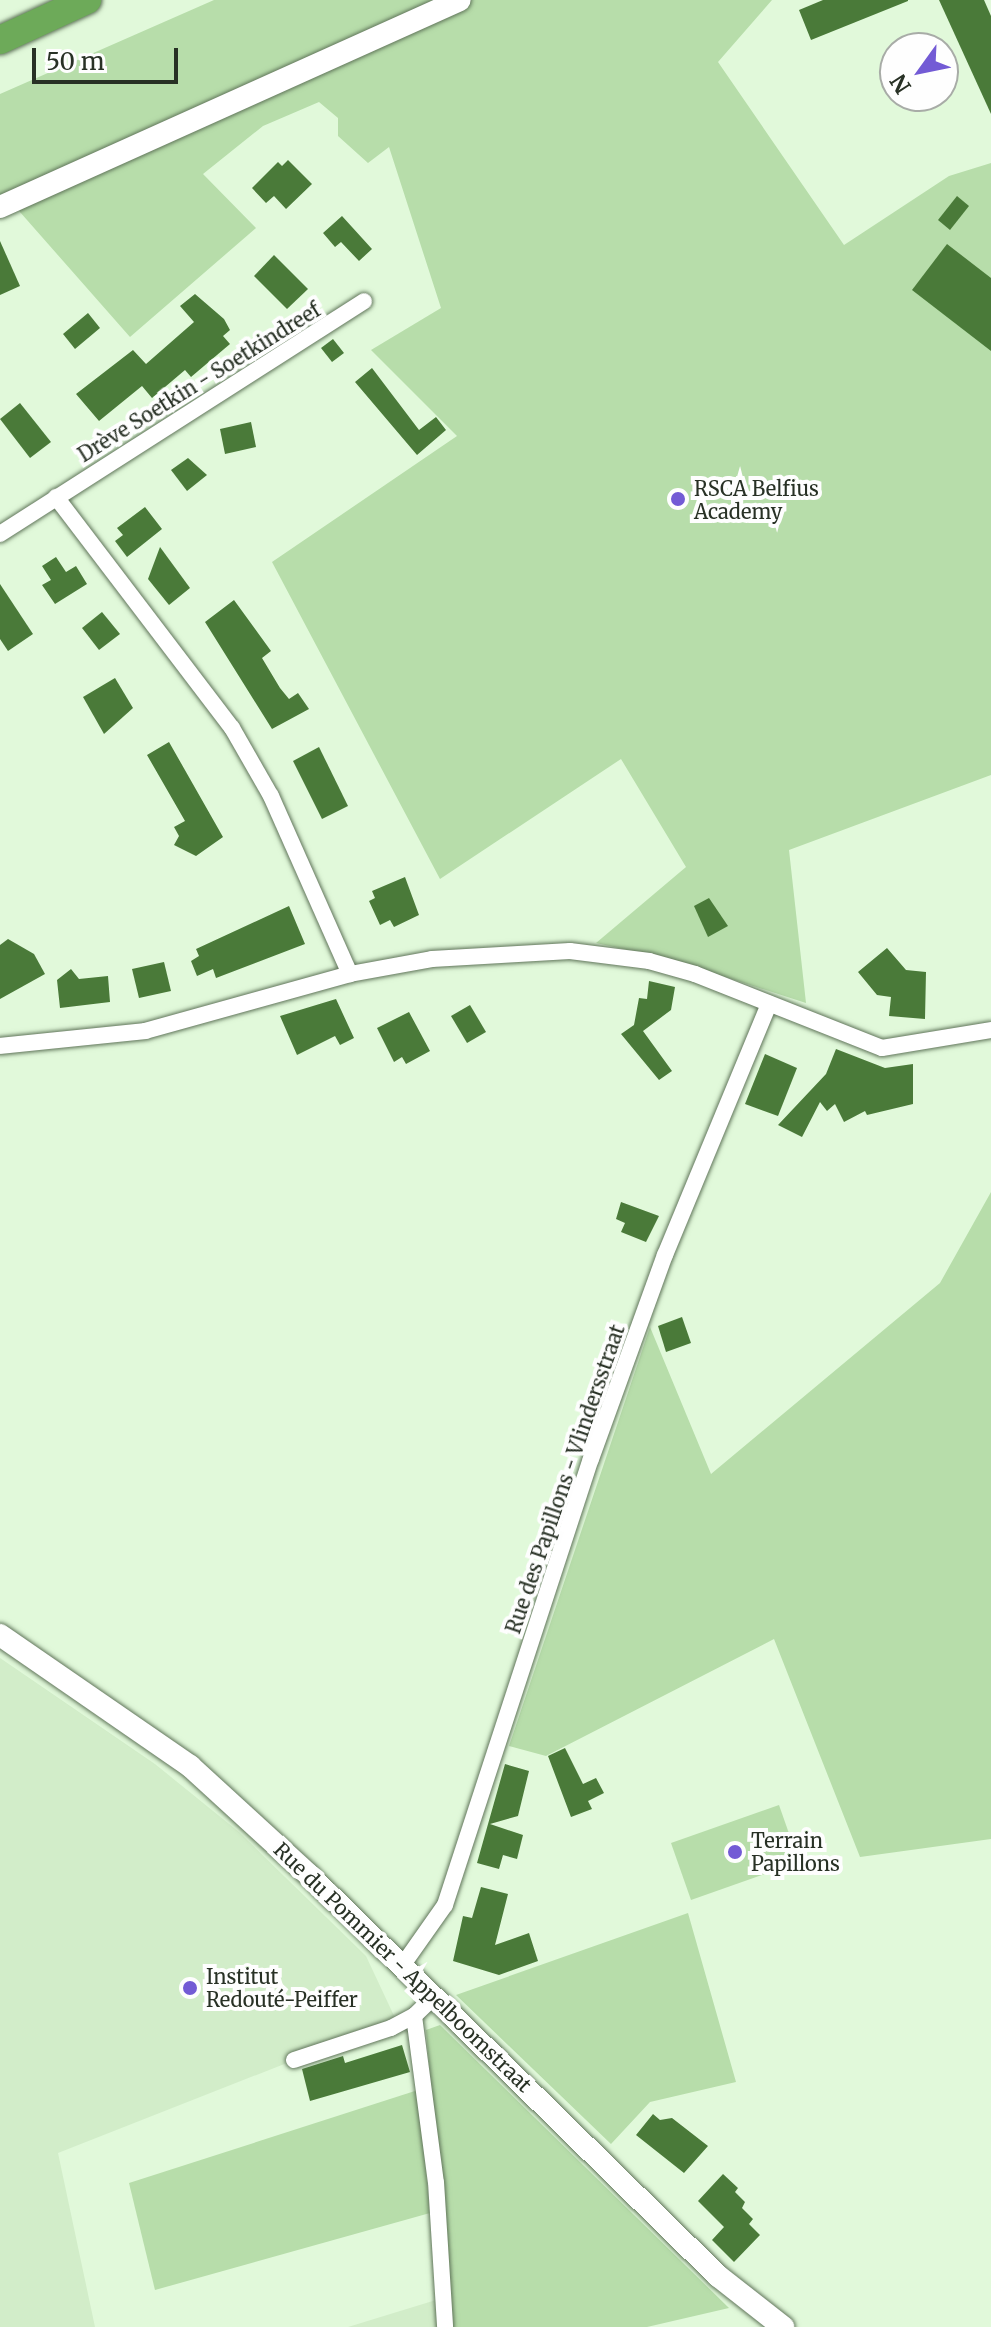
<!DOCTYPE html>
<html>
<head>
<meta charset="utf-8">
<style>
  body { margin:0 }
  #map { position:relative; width:991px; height:2327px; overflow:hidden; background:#e1f9da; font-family:Merriweather,serif }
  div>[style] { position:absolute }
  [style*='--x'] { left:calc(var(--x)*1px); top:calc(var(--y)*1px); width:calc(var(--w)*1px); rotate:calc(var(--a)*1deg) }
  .built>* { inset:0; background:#d2edc9 }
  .green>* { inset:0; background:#b7ddaa }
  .building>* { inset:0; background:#4a7a39 }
  .roads { filter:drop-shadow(0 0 2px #60755a) drop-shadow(0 0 2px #60755a) }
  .street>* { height:16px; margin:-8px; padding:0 8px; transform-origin:8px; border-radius:8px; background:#fff }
  .secondary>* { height:22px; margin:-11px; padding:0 11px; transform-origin:11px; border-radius:11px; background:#fff }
  .highway>* { height:28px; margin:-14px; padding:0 14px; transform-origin:14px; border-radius:14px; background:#6daa59 }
  .dots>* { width:22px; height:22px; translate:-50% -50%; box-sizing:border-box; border:4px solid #fefefe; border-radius:50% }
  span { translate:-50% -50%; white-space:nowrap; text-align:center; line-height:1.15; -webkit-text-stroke:8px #fefefe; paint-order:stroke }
  .street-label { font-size:20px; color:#283125 }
  .poi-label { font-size:20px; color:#283125 }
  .left { translate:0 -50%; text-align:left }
  .north { position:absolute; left:879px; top:32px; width:80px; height:80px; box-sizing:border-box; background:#fefefe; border:2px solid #a8aca7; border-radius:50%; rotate:237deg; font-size:22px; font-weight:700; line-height:32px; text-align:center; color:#283125 }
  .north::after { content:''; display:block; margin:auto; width:28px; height:36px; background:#735bd5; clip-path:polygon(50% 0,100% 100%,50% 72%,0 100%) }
  .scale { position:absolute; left:32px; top:48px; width:146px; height:36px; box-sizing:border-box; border:4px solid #283125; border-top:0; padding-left:10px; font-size:24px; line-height:28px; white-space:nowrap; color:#283125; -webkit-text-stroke:6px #fefefe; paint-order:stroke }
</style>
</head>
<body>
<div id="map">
  <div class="built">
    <div style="clip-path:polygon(0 1658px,155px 1764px,239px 1832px,366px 1956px,396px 2020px,58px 2153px,95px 2327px,0 2327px)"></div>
    <div style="clip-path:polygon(436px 2300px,437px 2327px,348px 2327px)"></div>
  </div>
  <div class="green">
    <div style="clip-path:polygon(214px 0,772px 0,718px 62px,844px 245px,949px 176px,991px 163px,991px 775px,789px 850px,806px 1003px,673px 960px,596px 943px,686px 867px,621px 759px,440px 879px,272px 562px,457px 436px,371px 350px,441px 308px,389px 147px,368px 163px,338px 136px,338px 118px,319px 102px,263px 126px,203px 174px,256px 228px,130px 337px,5px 195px,0 196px,0 94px)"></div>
    <div style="clip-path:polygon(991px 1192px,991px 1839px,860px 1857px,774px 1639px,546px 1756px,509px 1746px,650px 1327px,711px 1474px,940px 1283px)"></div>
    <div style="clip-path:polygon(779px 1805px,799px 1862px,691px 1900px,671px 1843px)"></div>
    <div style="clip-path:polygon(688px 1913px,736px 2082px,650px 2102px,611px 2144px,456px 1995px)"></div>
    <div style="clip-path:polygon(440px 2025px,729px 2308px,647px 2327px,453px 2327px,426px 2030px)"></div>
    <div style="clip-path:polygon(418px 2090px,430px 2213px,155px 2290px,129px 2183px)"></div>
  </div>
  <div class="building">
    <div style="clip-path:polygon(823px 0,908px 0,908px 1px,811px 40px,799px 10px)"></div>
    <div style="clip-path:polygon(939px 0,984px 0,991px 16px,991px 114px)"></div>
    <div style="clip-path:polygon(288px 160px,312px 184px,286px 209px,274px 196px,266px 203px,252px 188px,278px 162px,282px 166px)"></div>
    <div style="clip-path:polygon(957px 196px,969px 206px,950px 230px,938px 220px)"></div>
    <div style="clip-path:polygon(342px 216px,372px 249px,359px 261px,341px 242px,335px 247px,323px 233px)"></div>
    <div style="clip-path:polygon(0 241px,20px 286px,0 295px)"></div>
    <div style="clip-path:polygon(947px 244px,991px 278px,991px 351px,912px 290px)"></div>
    <div style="clip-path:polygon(274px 255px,308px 289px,287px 309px,254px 276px)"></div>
    <div style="clip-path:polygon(195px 294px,224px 319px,230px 330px,223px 336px,230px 344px,191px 377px,185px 370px,152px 398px,142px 386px,99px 421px,76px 394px,133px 350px,146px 364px,194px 322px,180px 306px)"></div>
    <div style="clip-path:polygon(88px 313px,100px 328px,75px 349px,63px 334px)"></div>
    <div style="clip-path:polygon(333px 339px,344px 353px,332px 362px,321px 348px)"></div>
    <div style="clip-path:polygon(372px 368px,419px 430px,436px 417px,446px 430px,417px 455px,355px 382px)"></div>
    <div style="clip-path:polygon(20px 403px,51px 442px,30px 458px,0 419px)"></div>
    <div style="clip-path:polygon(251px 422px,256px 447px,225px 454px,220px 429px)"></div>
    <div style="clip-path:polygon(188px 458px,207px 475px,187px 491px,171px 470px)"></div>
    <div style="clip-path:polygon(145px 507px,162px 529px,127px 557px,115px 541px,123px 535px,117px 528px)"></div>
    <div style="clip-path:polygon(160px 547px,190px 588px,169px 605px,148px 579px)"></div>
    <div style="clip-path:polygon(56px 557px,66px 572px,76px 566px,87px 584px,55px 604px,42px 585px,51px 580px,42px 566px)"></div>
    <div style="clip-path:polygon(0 584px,33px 634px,8px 651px,0 639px)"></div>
    <div style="clip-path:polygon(234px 600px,271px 651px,262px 658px,280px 688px,289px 699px,298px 693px,309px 709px,272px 729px,205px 622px)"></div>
    <div style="clip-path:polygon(102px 612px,120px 634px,99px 650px,82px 628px)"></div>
    <div style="clip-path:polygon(115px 678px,133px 708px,104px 734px,83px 697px)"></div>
    <div style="clip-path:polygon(169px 742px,223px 837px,196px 856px,174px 845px,179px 836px,174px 827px,185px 821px,147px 755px)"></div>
    <div style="clip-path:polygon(319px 747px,348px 806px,322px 819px,293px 761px)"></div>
    <div style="clip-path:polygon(405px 877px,419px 915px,394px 927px,390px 920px,380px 925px,369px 901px,375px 898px,372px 891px)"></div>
    <div style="clip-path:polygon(709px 898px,728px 926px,708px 937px,694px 906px)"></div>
    <div style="clip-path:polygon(289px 906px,305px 944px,216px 978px,213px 969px,197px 976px,191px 961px,199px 956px,196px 949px)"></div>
    <div style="clip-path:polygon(8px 939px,34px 954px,45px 974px,0 999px,0 945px)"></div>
    <div style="clip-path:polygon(887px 948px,906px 970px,926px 972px,925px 1019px,889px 1016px,891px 997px,877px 995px,858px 972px)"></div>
    <div style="clip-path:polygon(164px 962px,171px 991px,139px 998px,132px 969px)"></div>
    <div style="clip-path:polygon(71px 969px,79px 979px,108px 976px,110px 1002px,60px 1008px,57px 980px)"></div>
    <div style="clip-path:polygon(649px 981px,675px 987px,671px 1010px,643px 1031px,672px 1071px,659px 1080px,621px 1034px,634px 1025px,639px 998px,647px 999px)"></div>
    <div style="clip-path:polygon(336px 999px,354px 1038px,340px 1045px,335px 1036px,297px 1055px,280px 1016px)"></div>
    <div style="clip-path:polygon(470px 1005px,486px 1032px,467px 1043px,451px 1016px)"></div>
    <div style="clip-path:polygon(409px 1012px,430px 1051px,406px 1064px,402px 1057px,394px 1062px,377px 1028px)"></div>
    <div style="clip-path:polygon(836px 1049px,885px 1068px,913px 1064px,913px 1104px,867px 1115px,865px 1111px,844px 1122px,835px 1104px,827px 1111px,820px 1102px,802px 1137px,778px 1125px,826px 1074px)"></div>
    <div style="clip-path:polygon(765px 1054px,797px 1068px,778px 1116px,745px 1104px)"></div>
    <div style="clip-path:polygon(621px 1202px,659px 1216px,646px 1242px,621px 1232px,625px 1223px,616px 1219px)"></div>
    <div style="clip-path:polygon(682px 1317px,691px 1343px,666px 1352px,658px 1326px)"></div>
    <div style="clip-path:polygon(565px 1748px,583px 1784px,596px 1778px,604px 1793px,588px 1801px,592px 1809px,571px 1817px,548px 1756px)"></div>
    <div style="clip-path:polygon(505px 1764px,529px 1771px,518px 1816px,490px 1824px,523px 1835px,517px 1859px,503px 1855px,499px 1869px,477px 1863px)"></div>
    <div style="clip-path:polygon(481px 1887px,508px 1894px,495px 1945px,529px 1933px,538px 1961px,499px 1975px,453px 1961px,463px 1916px,472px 1918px)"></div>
    <div style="clip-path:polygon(402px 2045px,410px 2072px,310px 2101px,302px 2069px,343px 2056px,345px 2063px)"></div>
    <div style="clip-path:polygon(653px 2114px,660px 2120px,672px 2118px,708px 2146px,684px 2173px,636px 2135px)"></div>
    <div style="clip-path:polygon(723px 2174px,738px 2188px,735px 2192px,745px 2202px,742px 2208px,753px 2219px,749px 2224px,760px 2235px,734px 2262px,712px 2240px,724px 2227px,698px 2201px)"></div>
  </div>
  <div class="roads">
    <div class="street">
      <div style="--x:56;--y:497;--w:290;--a:52.7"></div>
      <div style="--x:232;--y:728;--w:78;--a:60.2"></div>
      <div style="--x:271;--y:796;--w:195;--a:66.1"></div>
      <div style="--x:0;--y:534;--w:432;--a:-32.6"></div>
      <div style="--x:0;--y:1046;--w:146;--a:-5.9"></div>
      <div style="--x:145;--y:1031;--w:213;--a:-15.5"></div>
      <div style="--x:350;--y:974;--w:83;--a:-10.4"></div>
      <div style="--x:432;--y:959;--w:138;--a:-3.3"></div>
      <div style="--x:570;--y:951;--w:80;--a:7.2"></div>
      <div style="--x:649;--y:961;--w:48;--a:15.8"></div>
      <div style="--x:695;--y:974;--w:201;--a:21.6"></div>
      <div style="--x:882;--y:1048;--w:110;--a:-9.4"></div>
      <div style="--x:402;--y:1966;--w:75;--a:-54.8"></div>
      <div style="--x:445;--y:1905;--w:469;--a:-71.9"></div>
      <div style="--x:591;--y:1459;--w:217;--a:-70.1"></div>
      <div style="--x:665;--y:1255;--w:272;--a:-67.5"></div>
      <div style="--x:414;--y:2016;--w:167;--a:82.5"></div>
      <div style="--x:436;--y:2182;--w:145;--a:86.4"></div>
      <div style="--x:294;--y:2060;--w:102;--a:-18.3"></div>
      <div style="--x:391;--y:2028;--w:26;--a:-28"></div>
      <div style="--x:414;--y:2016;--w:28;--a:-44"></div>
    </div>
    <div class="secondary">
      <div style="--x:0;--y:207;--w:504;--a:-24.23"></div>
      <div style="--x:0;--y:1635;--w:231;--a:34.6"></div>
      <div style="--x:190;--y:1766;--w:161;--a:42.5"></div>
      <div style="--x:309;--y:1875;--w:573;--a:44.43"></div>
      <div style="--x:718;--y:2276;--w:83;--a:38.1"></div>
    </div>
    <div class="highway">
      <div style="--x:0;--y:40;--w:96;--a:-24.7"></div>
    </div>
  </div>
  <div class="dots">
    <div style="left:678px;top:499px;background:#735bd5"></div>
    <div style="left:735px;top:1852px;background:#735bd5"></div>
    <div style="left:190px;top:1988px;background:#735bd5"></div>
  </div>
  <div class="street-label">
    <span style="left:199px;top:382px;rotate:-32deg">Drève Soetkin - Soetkindreef</span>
    <span style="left:565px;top:1479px;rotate:-71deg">Rue des Papillons - Vlindersstraat</span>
    <span style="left:403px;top:1967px;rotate:44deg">Rue du Pommier - Appelboomstraat</span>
  </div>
  <div class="poi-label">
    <span class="left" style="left:694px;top:500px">RSCA Belfius<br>Academy</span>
    <span class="left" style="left:751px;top:1852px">Terrain<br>Papillons</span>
    <span class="left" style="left:206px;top:1988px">Institut<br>Redouté-Peiffer</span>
  </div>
  <div class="north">N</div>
  <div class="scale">50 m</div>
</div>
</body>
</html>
